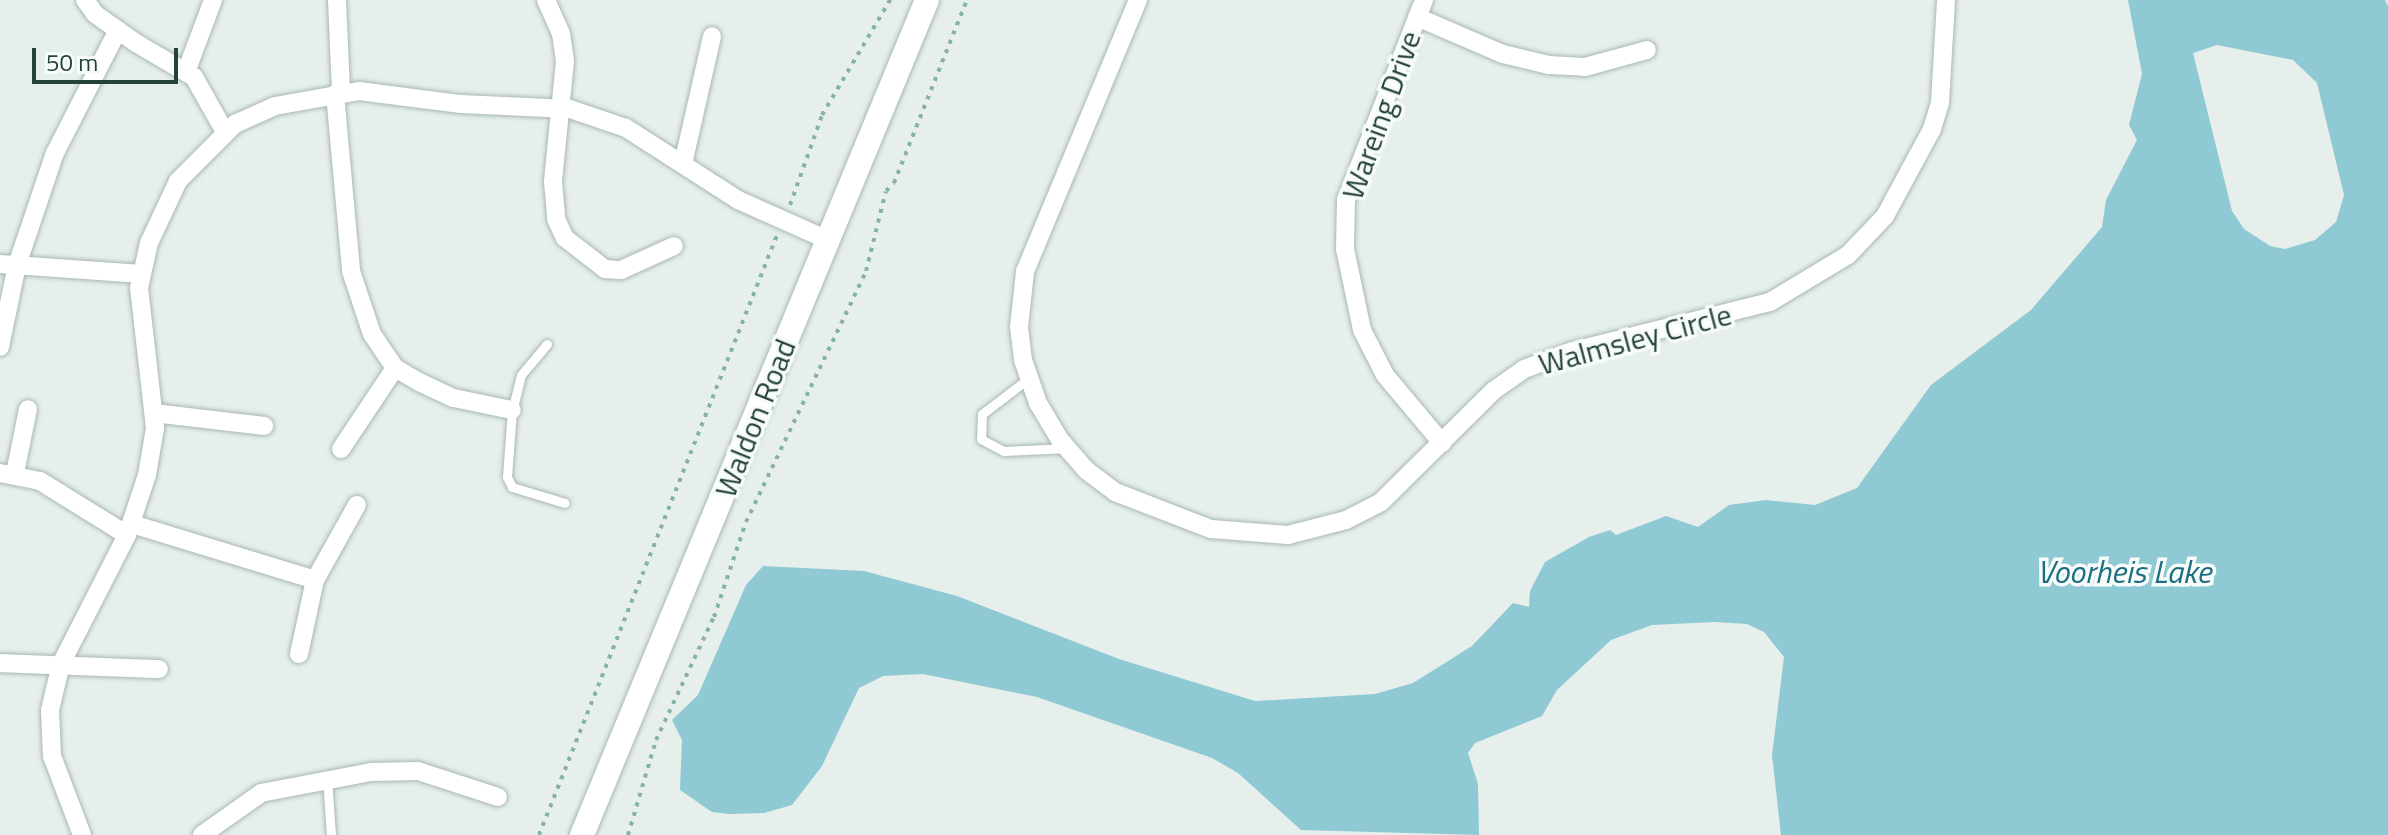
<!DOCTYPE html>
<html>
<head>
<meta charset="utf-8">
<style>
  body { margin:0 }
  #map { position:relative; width:2388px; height:835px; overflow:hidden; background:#e6efeb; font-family:"Titillium Web",sans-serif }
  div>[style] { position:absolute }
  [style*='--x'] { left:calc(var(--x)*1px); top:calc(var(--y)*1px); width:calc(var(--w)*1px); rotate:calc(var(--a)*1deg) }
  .water>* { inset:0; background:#8ec9d4 }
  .path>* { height:4px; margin-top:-2px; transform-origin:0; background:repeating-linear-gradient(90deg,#86b3a5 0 4px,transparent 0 10px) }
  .roads { filter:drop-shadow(0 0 2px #a8b8b2) drop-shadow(0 0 2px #a8b8b2) }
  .lane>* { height:9px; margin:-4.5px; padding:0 4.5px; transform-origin:4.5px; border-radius:4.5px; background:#fff }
  .street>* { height:18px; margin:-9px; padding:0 9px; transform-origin:9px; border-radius:9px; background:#fff }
  .secondary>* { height:24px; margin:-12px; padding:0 12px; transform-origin:12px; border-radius:12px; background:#fff }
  span { translate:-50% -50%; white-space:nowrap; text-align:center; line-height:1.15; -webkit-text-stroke:7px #f7fbf9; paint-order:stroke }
  .street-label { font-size:30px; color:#24423a }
  .water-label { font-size:32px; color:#1c6f80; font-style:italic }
  .scale { position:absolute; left:32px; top:48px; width:146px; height:36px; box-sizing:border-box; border:4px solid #24423a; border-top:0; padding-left:10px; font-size:24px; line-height:28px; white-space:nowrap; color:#24423a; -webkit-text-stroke:6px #f7fbf9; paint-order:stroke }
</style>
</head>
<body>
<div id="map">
  <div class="water">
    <div style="clip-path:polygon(evenodd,2128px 0,2385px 0,2388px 6px,2388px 835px,1781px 835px,1772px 755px,1784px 657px,1764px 632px,1747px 624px,1714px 622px,1652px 625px,1611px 640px,1557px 690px,1542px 716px,1475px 743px,1468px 753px,1478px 784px,1479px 835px,1301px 830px,1238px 773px,1212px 758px,1037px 697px,923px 674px,883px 676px,859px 688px,822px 766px,792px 805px,764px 813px,729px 814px,712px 812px,680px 790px,682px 740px,672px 720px,698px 695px,746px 585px,763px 566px,864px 571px,957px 596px,1119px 659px,1255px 701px,1375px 694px,1413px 683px,1472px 646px,1513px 603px,1529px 607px,1530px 591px,1545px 562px,1589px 537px,1610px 530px,1616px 535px,1666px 516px,1698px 527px,1729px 505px,1766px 500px,1815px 505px,1857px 488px,1931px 385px,2031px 310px,2102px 227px,2106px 200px,2137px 140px,2129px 125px,2142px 74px,2128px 0,2217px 45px,2293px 60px,2317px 83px,2344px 195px,2336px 222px,2315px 240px,2285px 249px,2270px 246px,2244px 229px,2232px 211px,2193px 53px,2217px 45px)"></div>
  </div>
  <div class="path">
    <div style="--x:790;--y:205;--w:96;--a:-70.4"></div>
    <div style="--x:822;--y:115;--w:134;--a:-59.4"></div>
    <div style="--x:539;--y:835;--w:645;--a:-68.36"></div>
    <div style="--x:628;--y:835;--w:99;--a:-73.6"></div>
    <div style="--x:656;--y:740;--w:136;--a:-64.8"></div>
    <div style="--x:714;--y:617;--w:100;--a:-71.4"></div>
    <div style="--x:746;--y:522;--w:278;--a:-64.4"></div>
    <div style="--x:866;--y:271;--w:82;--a:-76"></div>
    <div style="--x:886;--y:191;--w:11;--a:-45"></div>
    <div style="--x:894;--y:183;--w:197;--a:-68.3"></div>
  </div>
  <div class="roads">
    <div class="lane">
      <div style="--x:547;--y:344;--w:40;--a:130"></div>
      <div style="--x:521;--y:375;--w:36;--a:104"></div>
      <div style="--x:512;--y:410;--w:67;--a:94.3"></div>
      <div style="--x:507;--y:477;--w:11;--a:63"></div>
      <div style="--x:512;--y:487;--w:55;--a:16.8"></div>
      <div style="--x:1029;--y:378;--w:59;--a:142.5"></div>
      <div style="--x:982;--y:414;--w:25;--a:92"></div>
      <div style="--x:981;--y:439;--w:26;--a:28"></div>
      <div style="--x:1004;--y:451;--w:63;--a:-2.7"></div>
      <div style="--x:327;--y:778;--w:57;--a:86"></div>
    </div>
    <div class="street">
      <div style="--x:85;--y:0;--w:17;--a:54"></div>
      <div style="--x:95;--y:14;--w:50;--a:35.3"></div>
      <div style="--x:136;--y:43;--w:67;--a:30.4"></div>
      <div style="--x:194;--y:77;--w:63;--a:60.6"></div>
      <div style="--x:337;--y:0;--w:93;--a:87.5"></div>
      <div style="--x:546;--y:0;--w:36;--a:66"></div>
      <div style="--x:561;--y:33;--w:28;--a:82"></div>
      <div style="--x:565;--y:61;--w:121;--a:95.7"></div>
      <div style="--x:553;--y:181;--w:38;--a:85"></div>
      <div style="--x:556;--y:219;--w:21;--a:65"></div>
      <div style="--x:565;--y:238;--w:51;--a:37.8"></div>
      <div style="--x:605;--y:269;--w:16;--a:4"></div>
      <div style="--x:621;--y:270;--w:58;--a:-24.4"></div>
      <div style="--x:1138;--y:0;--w:295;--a:112.6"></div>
      <div style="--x:1025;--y:272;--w:55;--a:96.2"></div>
      <div style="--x:1019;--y:327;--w:33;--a:83"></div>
      <div style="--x:1023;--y:360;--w:46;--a:70.8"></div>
      <div style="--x:1038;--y:403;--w:43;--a:59.3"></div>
      <div style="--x:1060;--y:440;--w:40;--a:49"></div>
      <div style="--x:1086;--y:470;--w:36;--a:37"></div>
      <div style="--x:1115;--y:492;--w:103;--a:21.1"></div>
      <div style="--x:1211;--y:529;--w:77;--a:4.5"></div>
      <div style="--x:1288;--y:535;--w:60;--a:-14.5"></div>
      <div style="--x:1346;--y:520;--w:39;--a:-27"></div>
      <div style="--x:1381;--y:502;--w:158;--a:-44.7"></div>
      <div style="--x:1493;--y:391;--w:38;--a:-35"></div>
      <div style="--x:1524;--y:369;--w:52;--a:-20.2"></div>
      <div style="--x:1573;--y:351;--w:203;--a:-14"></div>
      <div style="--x:1770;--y:302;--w:91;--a:-31.1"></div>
      <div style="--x:1848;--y:255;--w:54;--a:-46.5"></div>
      <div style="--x:1885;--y:216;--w:99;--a:-61.6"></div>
      <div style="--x:1932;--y:129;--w:28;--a:-73"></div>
      <div style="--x:1940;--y:102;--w:102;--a:-86.6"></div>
      <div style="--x:1424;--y:0;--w:215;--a:111.3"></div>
      <div style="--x:1346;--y:200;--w:49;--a:91.2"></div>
      <div style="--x:1345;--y:249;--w:83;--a:78.1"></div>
      <div style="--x:1362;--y:330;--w:51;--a:62.9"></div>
      <div style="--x:1385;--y:375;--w:89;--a:50"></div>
      <div style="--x:1417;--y:17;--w:94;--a:23.3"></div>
      <div style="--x:1503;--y:54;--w:47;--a:13.4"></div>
      <div style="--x:1549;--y:65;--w:36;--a:3"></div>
      <div style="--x:1585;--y:67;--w:64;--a:-15.3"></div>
      <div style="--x:186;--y:72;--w:77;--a:-69.4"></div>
      <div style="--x:335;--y:94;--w:178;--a:84.8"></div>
      <div style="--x:351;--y:271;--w:66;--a:71.6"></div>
      <div style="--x:372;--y:334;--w:41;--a:55.9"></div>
      <div style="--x:395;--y:368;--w:28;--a:30"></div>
      <div style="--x:419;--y:382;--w:38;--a:25"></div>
      <div style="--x:454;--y:398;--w:59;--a:11.7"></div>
      <div style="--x:683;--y:164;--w:131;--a:-77.2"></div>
      <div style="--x:0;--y:264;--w:142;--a:4"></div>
      <div style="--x:0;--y:347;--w:84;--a:-78.3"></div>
      <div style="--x:17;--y:265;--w:118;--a:-71.3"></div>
      <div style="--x:55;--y:153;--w:138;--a:-62.9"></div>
      <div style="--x:154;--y:413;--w:111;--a:6.7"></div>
      <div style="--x:341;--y:449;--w:97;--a:-56.3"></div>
      <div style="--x:0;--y:473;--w:41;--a:11.3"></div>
      <div style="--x:40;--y:481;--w:102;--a:31.8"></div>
      <div style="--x:15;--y:473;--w:65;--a:-78.5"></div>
      <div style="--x:132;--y:524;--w:191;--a:17"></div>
      <div style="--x:299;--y:654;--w:76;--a:-77.8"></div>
      <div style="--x:315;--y:580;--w:86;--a:-60.8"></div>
      <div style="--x:0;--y:663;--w:159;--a:2.2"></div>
      <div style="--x:82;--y:835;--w:85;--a:-110.8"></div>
      <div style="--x:52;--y:756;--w:46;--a:-92.5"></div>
      <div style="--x:50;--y:710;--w:47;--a:-76.6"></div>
      <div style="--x:61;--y:664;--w:145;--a:-62.9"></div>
      <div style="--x:127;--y:535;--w:63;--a:-71.6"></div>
      <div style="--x:147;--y:475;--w:48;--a:-80.3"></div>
      <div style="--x:155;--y:428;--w:141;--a:-96.5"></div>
      <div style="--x:139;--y:288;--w:46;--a:-77.5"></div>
      <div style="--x:149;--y:243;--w:68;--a:-64.9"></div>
      <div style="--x:178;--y:181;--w:81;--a:-45"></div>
      <div style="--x:235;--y:124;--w:44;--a:-24.2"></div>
      <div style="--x:275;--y:106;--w:85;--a:-10.1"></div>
      <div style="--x:359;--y:91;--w:103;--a:7.3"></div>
      <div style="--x:461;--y:104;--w:109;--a:2.6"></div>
      <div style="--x:570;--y:109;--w:59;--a:18.7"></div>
      <div style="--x:626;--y:128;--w:133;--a:32.7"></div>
      <div style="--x:738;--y:200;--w:98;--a:24"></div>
      <div style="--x:202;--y:835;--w:72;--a:-35.4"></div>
      <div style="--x:261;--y:793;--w:112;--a:-10.8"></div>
      <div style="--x:371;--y:772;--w:47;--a:-1.2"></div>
      <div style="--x:418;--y:771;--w:84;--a:18"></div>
    </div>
    <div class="secondary">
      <div style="--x:582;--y:835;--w:903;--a:-67.55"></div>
    </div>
  </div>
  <div class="street-label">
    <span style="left:1381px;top:115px;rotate:-70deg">Wareing Drive</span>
    <span style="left:1635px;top:339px;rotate:-15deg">Walmsley Circle</span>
    <span style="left:755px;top:418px;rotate:-68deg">Waldon Road</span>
  </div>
  <div class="water-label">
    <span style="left:2124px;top:571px">Voorheis Lake</span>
  </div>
  <div class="scale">50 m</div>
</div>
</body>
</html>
